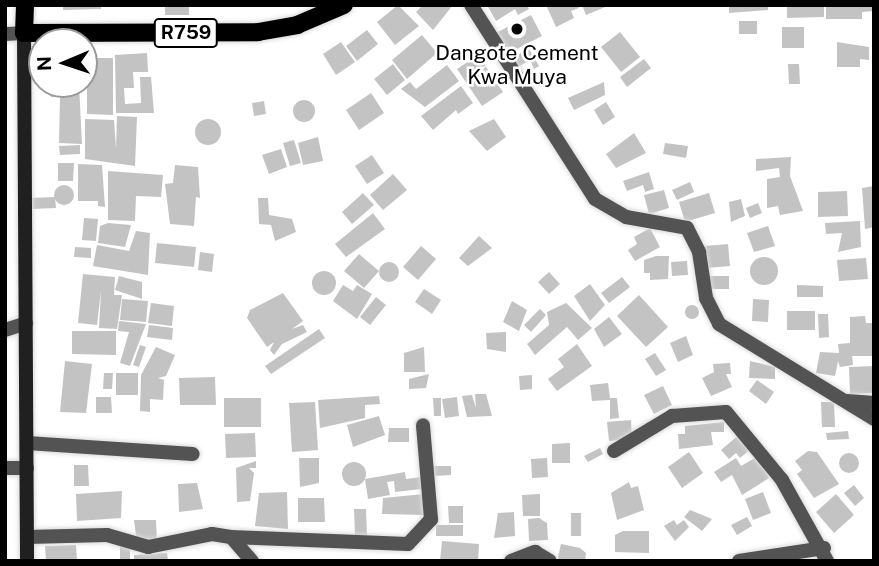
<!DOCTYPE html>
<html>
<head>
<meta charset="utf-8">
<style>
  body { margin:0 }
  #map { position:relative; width:879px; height:566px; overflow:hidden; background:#fff; font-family:"Public Sans",sans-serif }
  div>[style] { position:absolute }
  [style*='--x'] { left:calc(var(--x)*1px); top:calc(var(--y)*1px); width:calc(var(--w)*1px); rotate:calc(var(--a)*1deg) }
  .building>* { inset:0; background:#c3c3c3 }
  .round { border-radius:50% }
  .roads { filter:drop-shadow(0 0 2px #dbdbdb) drop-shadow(0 0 2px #dbdbdb) }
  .minor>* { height:14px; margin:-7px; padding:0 7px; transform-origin:7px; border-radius:7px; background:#535353 }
  .secondary>* { height:14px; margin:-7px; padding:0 7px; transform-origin:7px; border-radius:7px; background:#202020 }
  .primary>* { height:18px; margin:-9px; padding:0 9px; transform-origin:9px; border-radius:9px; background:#000 }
  .dots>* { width:19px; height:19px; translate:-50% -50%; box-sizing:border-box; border:4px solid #fff; border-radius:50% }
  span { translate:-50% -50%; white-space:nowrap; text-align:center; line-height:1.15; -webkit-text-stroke:5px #fff; paint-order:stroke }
  .shield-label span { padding:2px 5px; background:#fff; border:2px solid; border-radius:5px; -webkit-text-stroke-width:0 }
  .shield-label { font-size:19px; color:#000; font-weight:700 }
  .poi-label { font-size:21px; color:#000 }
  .frame { position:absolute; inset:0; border:7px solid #000; pointer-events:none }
  .north { position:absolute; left:28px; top:28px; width:70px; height:70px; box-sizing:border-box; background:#fff; border:2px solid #999; border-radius:50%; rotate:268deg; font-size:19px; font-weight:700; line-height:28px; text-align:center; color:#000 }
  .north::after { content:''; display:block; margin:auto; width:24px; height:32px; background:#000; clip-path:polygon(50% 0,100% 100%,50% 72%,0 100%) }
</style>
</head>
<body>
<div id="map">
  <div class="building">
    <div style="clip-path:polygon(63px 5px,101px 5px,101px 9px,63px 10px)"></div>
    <div style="clip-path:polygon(165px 5px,189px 5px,189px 15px,165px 15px)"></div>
    <div style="clip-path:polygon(398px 5px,419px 26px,395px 45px,377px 22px)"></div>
    <div style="clip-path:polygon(423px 5px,453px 5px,433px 30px,416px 12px)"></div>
    <div style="clip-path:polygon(487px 5px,527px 5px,529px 9px,518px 15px,515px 9px,496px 21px)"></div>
    <div style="clip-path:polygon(546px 5px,578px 5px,579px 8px,571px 11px,574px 18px,556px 27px)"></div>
    <div style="clip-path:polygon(582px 5px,610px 5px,586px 15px)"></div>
    <div style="clip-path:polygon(729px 5px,768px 5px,768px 10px,729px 13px)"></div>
    <div style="clip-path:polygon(787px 5px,824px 5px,824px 17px,787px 18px)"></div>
    <div style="clip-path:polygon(826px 5px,874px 5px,874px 11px,862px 12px,862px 19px,826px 19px)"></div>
    <div style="clip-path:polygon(531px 15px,542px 36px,503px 56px,492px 35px)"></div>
    <div style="clip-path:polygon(739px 21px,757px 21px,757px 34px,739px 34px)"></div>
    <div style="clip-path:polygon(782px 27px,804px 27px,804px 48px,782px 48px)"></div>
    <div style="clip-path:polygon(367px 30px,378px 44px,357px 61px,346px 46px)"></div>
    <div style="clip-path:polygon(620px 32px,640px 57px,621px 72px,601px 47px)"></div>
    <div style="clip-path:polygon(422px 35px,437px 53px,407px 79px,392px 60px)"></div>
    <div style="clip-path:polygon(341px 42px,355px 62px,336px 75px,323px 54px)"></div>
    <div style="clip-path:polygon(837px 42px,869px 47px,869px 60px,860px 59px,860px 67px,837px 67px)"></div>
    <div style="clip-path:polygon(529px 49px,539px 66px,534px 69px,530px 60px,516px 68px,507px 60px)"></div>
    <div style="clip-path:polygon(147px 53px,148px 72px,133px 72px,134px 88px,124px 88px,125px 104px,141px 103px,140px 77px,151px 77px,154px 113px,116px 113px,115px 55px)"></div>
    <div style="clip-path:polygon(478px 55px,503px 92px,482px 106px,457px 69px)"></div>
    <div style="clip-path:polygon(87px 58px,113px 58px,113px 115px,87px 114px)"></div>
    <div style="clip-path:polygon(644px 59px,651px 68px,627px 87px,620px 77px)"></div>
    <div style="clip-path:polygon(393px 64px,405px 80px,387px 95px,374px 79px)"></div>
    <div style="clip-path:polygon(788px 64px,799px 64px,800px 84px,789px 84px)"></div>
    <div style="clip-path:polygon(447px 65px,459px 81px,425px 107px,401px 89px,410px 82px,416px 89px)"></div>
    <div style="clip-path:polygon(604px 82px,605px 95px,574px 110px,568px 98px)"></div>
    <div style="clip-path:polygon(52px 84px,79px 84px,82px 144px,59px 143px,60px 97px,51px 97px)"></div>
    <div style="clip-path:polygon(461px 86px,473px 103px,458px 114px,456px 110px,433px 130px,421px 116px)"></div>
    <div style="clip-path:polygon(371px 93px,384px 113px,359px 130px,346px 110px)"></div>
    <div class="round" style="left:293px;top:100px;width:22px;height:22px"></div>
    <div style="clip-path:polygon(264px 101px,266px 114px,254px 116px,252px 103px)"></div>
    <div style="clip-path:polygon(606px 102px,615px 117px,603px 125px,594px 110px)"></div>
    <div style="clip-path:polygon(117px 116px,137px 117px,135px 166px,85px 159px,85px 119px,114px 120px,116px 149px)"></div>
    <div class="round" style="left:195px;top:119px;width:26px;height:26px"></div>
    <div style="clip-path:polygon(494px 119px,506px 137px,487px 151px,469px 131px)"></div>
    <div style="clip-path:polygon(634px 133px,646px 153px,616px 168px,606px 154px)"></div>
    <div style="clip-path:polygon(318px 137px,323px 161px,303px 165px,298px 143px)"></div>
    <div style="clip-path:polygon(294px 140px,301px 163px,290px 166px,283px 143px)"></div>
    <div style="clip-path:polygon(665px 143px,688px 146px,686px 158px,663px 154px)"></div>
    <div style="clip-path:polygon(80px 145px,80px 154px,60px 155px,59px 146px)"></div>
    <div style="clip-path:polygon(281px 149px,287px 167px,269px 174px,262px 155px)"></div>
    <div style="clip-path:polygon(372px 155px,384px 173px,367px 184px,355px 166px)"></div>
    <div style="clip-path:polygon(791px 157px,790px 176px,803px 211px,780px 215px,778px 206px,767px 208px,767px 179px,780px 177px,779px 168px,756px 171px,756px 159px)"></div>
    <div style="clip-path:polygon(58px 163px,74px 163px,73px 181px,58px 181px)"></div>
    <div style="clip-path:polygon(78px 164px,102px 165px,105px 207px,98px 206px,98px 201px,78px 201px)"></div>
    <div style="clip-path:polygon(175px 165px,198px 167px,200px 198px,196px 197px,194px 226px,170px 224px,165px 184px,173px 183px)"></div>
    <div style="clip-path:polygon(108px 171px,163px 175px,161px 197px,136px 196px,135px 221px,108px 220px)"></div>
    <div style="clip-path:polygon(649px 172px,654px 189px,645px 192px,643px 185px,627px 191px,623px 181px)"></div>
    <div style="clip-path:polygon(393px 174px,407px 190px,383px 210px,370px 195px)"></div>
    <div style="clip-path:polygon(690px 182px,694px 192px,677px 200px,672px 190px)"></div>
    <div class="round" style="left:54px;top:185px;width:20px;height:20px"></div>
    <div style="clip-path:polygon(874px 186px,874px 227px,865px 229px,862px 188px)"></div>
    <div style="clip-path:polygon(664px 190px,669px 208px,649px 214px,644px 195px)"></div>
    <div style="clip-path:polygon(847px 191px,848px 216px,818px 217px,818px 192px)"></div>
    <div style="clip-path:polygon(363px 193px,374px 205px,352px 224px,342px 212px)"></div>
    <div style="clip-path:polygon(709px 193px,715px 213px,685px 222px,679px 202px)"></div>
    <div style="clip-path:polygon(55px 197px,56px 208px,31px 209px,30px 198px)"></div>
    <div style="clip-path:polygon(258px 198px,268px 198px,269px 215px,292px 219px,296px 232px,275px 241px,271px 225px,259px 224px)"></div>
    <div style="clip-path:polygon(741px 199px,745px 216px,731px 222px,729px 202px)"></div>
    <div style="clip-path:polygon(758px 203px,762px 213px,750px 218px,746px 208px)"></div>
    <div style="clip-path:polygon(373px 213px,385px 229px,346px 257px,335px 244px)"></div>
    <div style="clip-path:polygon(84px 218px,98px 219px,96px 241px,82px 240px)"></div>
    <div style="clip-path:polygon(860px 221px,861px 247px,838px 252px,842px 233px,826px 234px,825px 223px)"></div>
    <div style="clip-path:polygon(108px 223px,131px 225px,125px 247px,98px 243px,100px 226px)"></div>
    <div style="clip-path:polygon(768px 226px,775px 246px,754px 252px,747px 233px)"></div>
    <div style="clip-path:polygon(650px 228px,660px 247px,635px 261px,628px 250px,637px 244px,634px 237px)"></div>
    <div style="clip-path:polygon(136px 231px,150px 233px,148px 275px,93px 266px,97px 245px,129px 251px)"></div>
    <div style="clip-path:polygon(479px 236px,492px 248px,468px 266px,459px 258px)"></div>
    <div style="clip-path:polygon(157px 243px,196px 247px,194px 267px,155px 263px)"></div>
    <div style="clip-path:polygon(728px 244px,730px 266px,707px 268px,705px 246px)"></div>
    <div style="clip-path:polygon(421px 246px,436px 259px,418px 280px,403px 267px)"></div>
    <div style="clip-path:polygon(75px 247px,91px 248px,91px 258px,74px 257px)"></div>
    <div style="clip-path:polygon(200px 252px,214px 254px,212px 272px,198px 270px)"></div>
    <div style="clip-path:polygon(359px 254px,379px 271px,364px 288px,344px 271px)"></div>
    <div style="clip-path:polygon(656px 256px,669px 256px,668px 279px,650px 280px,650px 273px,644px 273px,644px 260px)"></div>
    <div class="round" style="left:750px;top:257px;width:28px;height:28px"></div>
    <div style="clip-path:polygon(866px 258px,868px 279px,839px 281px,837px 260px)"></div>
    <div style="clip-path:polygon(687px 261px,688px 275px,672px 276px,671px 262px)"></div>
    <div class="round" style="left:379px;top:262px;width:20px;height:20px"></div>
    <div class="round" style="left:312px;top:271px;width:24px;height:24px"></div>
    <div style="clip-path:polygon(549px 272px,560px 284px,549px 294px,538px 282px)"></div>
    <div style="clip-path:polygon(83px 274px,115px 277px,114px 295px,122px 295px,117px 329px,99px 328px,101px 290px,97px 325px,78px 323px)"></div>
    <div style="clip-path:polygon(119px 276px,142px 282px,142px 299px,115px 290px)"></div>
    <div style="clip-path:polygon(708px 276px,729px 276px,729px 289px,707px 289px)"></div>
    <div style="clip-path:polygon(622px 277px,630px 287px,609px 303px,601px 293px)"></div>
    <div style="clip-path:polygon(590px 284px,605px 305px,590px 321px,574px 296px)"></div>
    <div style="clip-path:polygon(343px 285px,353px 291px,357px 285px,372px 294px,357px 319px,333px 301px)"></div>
    <div style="clip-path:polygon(797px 285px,823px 286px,823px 297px,797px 297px)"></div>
    <div style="clip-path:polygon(424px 289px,441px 300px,432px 314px,415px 302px)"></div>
    <div style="clip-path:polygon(283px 293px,303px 321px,292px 329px,303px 325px,307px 332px,282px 344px,274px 355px,270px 350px,274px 342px,267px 347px,247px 318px,250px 310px)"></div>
    <div style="clip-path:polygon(639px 295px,668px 327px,646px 347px,617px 316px)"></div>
    <div style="clip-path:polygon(376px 297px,386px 305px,370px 325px,360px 317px)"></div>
    <div style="clip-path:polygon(122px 299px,148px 301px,146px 322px,120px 320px)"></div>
    <div style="clip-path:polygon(753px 299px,769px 300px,768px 322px,752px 321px)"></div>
    <div style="clip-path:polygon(512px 301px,527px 310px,519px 331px,503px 322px)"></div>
    <div style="clip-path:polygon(151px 303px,174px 306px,172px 326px,148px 323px)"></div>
    <div style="clip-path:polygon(566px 303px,592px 328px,578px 340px,567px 327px,535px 355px,527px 344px,549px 325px,547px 312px)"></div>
    <div class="round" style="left:685px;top:305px;width:14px;height:14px"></div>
    <div style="clip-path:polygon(540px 309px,546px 315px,531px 332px,524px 325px)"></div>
    <div style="clip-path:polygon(787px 311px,815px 311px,815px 330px,787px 330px)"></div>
    <div style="clip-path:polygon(818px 314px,828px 314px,829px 337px,819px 338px)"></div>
    <div style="clip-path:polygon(865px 316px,866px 323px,874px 323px,874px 356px,852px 356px,853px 365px,840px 367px,838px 361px,835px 376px,816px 373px,820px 352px,839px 353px,838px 344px,850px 343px,850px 317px)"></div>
    <div style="clip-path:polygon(609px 317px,622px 334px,604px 347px,594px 329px)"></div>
    <div style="clip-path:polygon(119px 321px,146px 324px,130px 366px,120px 363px,129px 332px,118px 331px)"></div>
    <div style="clip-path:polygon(149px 325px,173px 328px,172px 340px,147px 337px)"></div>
    <div style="clip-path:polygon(319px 329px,325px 338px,271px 374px,265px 366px)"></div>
    <div style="clip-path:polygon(72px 331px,116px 331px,116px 355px,72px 354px)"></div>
    <div style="clip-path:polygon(506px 332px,506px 352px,487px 349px,486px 333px)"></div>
    <div style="clip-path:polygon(686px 336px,693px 355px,678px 362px,670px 343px)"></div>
    <div style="clip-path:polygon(577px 344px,592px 366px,557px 391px,548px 379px,564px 367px,558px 359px)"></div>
    <div style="clip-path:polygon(140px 345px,146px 347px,139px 367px,133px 365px)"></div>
    <div style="clip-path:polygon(156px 347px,175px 355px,166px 376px,158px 378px,164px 380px,163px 400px,150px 399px,150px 412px,140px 411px,141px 375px)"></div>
    <div style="clip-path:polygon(424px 347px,425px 372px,404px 372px,404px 353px)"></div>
    <div style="clip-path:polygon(655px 353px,666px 370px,656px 376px,645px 359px)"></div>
    <div style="clip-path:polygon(65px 361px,92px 364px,86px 413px,60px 412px)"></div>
    <div style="clip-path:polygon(750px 361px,775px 367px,775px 379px,749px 378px)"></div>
    <div style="clip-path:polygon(730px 363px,731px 374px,726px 374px,732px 387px,711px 396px,702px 378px,714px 372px,713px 364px)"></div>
    <div style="clip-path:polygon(874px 366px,874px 393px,850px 394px,849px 367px)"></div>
    <div style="clip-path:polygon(104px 373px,113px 373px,112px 389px,103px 389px)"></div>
    <div style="clip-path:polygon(116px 373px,138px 373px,138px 395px,116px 395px)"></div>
    <div style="clip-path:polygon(429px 374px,426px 388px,409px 389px,409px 379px)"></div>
    <div style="clip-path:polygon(532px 375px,532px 389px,520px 390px,519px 376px)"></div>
    <div style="clip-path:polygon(215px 377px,216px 405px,180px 405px,179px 378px)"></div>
    <div style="clip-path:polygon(757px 380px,774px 392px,766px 404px,749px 391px)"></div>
    <div style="clip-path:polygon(608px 383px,610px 398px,617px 398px,619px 418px,610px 419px,610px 400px,592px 401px,590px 385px)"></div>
    <div style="clip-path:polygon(663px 386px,672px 405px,654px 414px,644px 395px)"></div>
    <div style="clip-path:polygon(475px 394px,486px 394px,492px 416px,467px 417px,462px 396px,472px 395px,476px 408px)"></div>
    <div style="clip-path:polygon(379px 396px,380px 404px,365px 405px,365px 418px,320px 428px,318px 400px)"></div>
    <div style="clip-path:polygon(96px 397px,111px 397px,112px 413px,96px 413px)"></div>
    <div style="clip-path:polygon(457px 397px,459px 416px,445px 418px,442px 399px)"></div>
    <div style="clip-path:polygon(224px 398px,261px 398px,261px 427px,224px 427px)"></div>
    <div style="clip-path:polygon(433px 398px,441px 398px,441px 416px,434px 416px)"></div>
    <div style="clip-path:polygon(315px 402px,318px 450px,292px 452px,289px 403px)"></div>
    <div style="clip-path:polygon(821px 402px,834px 402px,835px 427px,822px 427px)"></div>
    <div style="clip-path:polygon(379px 416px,385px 435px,353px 447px,347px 425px)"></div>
    <div style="clip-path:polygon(631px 420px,632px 439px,609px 441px,607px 422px)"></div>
    <div style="clip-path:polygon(724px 422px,724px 432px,711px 432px,713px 445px,679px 449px,678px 434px,685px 434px,685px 426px)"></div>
    <div style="clip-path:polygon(389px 428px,409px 428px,409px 442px,388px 442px)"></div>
    <div style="clip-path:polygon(848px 431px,849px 439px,827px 440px,826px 433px)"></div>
    <div style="clip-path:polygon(255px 433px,256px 457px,226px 458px,225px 434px)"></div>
    <div style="clip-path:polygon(741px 433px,753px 447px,740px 458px,736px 453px,729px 459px,721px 450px)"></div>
    <div style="clip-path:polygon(570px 443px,570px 463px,552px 463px,552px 444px)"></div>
    <div style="clip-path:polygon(600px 448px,603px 454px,588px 462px,584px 456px)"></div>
    <div style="clip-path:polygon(808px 451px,817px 452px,839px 484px,814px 498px,797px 474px,802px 470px,795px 461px)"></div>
    <div style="clip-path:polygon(689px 452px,703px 473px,682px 488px,668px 467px)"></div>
    <div class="round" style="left:839px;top:453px;width:20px;height:20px"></div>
    <div style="clip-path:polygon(760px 455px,769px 478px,742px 495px,732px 475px,721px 482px,714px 472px,736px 458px,741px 466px)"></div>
    <div style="clip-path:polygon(299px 458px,319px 458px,319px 483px,300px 487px)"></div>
    <div style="clip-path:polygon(547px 458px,548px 477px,532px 478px,531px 459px)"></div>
    <div style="clip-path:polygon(256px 461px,256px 468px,249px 468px,254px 473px,250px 501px,237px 502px,236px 468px)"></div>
    <div class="round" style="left:342px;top:462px;width:24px;height:24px"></div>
    <div style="clip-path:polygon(74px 465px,88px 465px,89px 486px,74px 486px)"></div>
    <div style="clip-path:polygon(433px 466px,451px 466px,451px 475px,433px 476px)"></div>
    <div style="clip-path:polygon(405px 472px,406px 479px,421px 477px,422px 489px,395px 492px,394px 481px,387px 482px,390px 495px,368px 499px,365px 479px)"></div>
    <div style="clip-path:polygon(629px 482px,631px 488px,638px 486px,644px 510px,617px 520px,611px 493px)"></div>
    <div style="clip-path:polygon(197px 483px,203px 509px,179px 512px,178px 484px)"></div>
    <div style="clip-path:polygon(854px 485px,864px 498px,855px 506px,844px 493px)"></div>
    <div style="clip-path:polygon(122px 491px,121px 518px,77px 521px,76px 494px)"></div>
    <div style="clip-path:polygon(287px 492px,288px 529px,255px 526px,259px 493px)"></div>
    <div style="clip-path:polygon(763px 492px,771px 513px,753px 520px,745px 499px)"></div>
    <div style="clip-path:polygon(424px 494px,425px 515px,382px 514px,383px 498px)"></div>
    <div style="clip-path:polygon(540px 494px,540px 516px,523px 516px,522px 495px)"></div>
    <div style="clip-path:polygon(836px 494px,854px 515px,834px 533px,816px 512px)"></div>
    <div style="clip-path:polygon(298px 498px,324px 498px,325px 522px,298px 522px)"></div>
    <div style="clip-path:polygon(448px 506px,463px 506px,463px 523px,449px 523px)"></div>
    <div style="clip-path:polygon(354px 509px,366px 509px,367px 535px,355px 536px)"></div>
    <div style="clip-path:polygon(690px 510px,712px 519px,702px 531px,684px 517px)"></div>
    <div style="clip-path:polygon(514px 512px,515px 536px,494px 538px,498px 513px)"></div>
    <div style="clip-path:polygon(571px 513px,581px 513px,581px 536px,571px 536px)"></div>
    <div style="clip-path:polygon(747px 517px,752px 526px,737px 535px,731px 525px)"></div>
    <div style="clip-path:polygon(539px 518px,547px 523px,548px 540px,529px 541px,528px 519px)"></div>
    <div style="clip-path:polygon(134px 520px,156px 520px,157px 543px,137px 543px)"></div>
    <div style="clip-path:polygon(674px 520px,677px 525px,684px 520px,689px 527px,675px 541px,664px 526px)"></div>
    <div style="clip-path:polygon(436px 525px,463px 525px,463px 536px,436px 536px)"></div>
    <div style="clip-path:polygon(623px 531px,649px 531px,649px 553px,615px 552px,615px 535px)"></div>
    <div style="clip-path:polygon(442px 541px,479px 544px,478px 561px,440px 561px)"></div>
    <div style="clip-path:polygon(561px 544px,580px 548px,586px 553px,585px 561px,557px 561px)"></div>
    <div style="clip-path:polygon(76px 545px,77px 561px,46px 561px,45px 546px)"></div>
    <div style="clip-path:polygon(120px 546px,130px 546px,130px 561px,120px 561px)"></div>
    <div style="clip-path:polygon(167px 553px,168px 561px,134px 561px,134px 555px)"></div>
  </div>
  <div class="roads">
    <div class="minor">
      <div style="--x:471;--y:5;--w:230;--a:57.4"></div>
      <div style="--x:595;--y:199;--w:36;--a:30"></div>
      <div style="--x:626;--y:217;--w:62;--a:10.2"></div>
      <div style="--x:687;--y:228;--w:27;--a:63"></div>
      <div style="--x:699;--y:252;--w:47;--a:81.3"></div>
      <div style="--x:706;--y:298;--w:29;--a:63"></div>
      <div style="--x:719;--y:324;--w:182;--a:31.5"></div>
      <div style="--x:5;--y:34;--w:19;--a:-3"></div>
      <div style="--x:5;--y:330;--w:22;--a:-18"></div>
      <div style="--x:847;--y:401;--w:27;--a:4"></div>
      <div style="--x:27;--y:443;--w:166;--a:3.8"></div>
      <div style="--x:614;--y:451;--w:68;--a:-31.1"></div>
      <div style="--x:672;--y:416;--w:54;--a:-4.2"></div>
      <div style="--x:726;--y:412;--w:88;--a:50.5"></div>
      <div style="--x:782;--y:480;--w:93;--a:60.9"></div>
      <div style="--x:5;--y:468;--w:22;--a:0"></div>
      <div style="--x:27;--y:537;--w:80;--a:-1.4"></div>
      <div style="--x:107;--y:535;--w:43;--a:16.3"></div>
      <div style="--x:148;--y:547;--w:65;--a:-11.5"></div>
      <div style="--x:212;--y:534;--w:19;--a:9"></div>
      <div style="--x:231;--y:537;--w:32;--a:49"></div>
      <div style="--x:231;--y:537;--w:177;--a:2.3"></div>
      <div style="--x:408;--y:544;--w:34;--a:-47"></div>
      <div style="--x:431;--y:519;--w:94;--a:-94.9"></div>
      <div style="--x:511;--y:561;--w:26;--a:-21"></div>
      <div style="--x:535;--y:552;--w:17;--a:31"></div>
      <div style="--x:739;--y:561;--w:86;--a:-8.7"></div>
    </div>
    <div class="secondary">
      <div style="--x:24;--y:33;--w:528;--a:89.67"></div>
    </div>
    <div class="primary">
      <div style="--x:25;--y:5;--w:28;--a:92"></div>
      <div style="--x:24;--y:33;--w:234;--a:-0.2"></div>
      <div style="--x:258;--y:32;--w:40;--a:-10"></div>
      <div style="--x:297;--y:25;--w:51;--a:-23.1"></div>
    </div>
  </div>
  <div class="dots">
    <div style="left:517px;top:29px;background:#000"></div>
  </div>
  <div class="shield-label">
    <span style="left:186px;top:33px">R759</span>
  </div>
  <div class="poi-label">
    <span style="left:517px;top:65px">Dangote Cement<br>Kwa Muya</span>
  </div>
  <div class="frame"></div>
  <div class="north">N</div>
</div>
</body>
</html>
